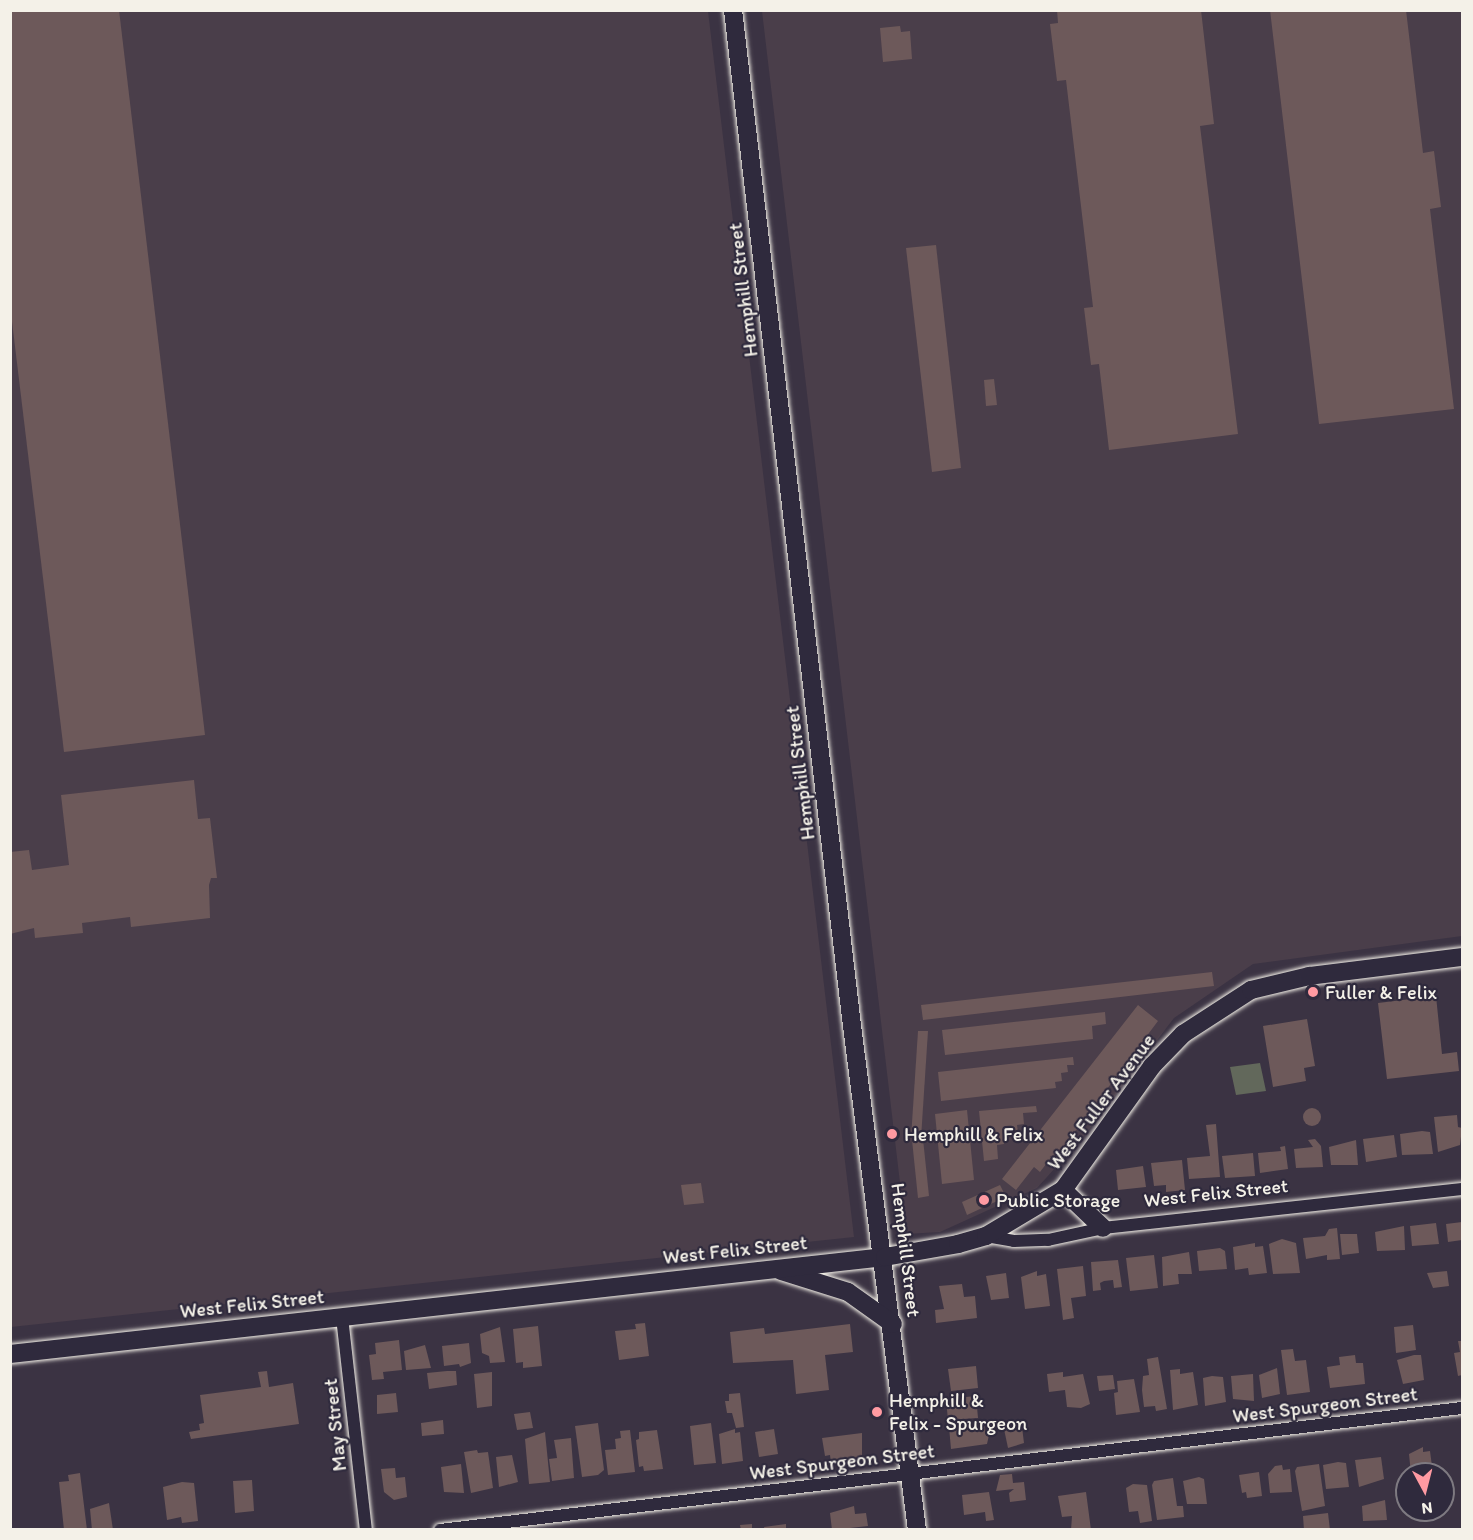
<!DOCTYPE html>
<html>
<head>
<meta charset="utf-8">
<style>
  body { margin:0 }
  #map { position:relative; width:1473px; height:1540px; overflow:hidden; background:#3b3343; font-family:Itim,sans-serif }
  div>[style] { position:absolute }
  [style*='--x'] { left:calc(var(--x)*1px); top:calc(var(--y)*1px); width:calc(var(--w)*1px); rotate:calc(var(--a)*1deg) }
  .built>* { inset:0; background:#4a3e4a }
  .green>* { inset:0; background:#62685b }
  .building>* { inset:0; background:#6d595a }
  .round { border-radius:50% }
  .roads { filter:drop-shadow(0 0 2px #f4f1e8) drop-shadow(0 0 2px #f4f1e8) }
  .street>* { height:12px; margin:-6px; padding:0 6px; transform-origin:6px; border-radius:6px; background:#2f2a3d }
  .secondary>* { height:18px; margin:-9px; padding:0 9px; transform-origin:9px; border-radius:9px; background:#2f2a3d }
  .dots>* { width:16px; height:16px; translate:-50% -50%; box-sizing:border-box; border:3px solid #2f2a3d; border-radius:50% }
  span { translate:-50% -50%; white-space:nowrap; text-align:center; line-height:1.15; -webkit-text-stroke:4.5px #2f2a3d; paint-order:stroke }
  .street-label { font-size:20px; color:#f4f1e8 }
  .poi-label { font-size:20px; color:#f4f1e8 }
  .left { translate:0 -50%; text-align:left }
  .frame { position:absolute; inset:0; border:12px solid #f4f1e8; pointer-events:none }
  .north { position:absolute; left:1395px; top:1462px; width:60px; height:60px; box-sizing:border-box; background:#2f2a3d; border:2px solid #7e7a81; border-radius:50%; rotate:173deg; font-size:16px; font-weight:700; line-height:24px; text-align:center; color:#f4f1e8 }
  .north::after { content:''; display:block; margin:auto; width:21px; height:27px; background:#ff9aa2; clip-path:polygon(50% 0,100% 100%,50% 72%,0 100%) }
</style>
</head>
<body>
<div id="map">
  <div class="built">
    <div style="clip-path:polygon(10px 11px,708px 11px,854px 1237px,11px 1327px)"></div>
    <div style="clip-path:polygon(762px 11px,1462px 11px,1462px 936px,1253px 964px,1174px 1018px,1084px 1136px,1037px 1188px,940px 1232px,906px 1234px)"></div>
  </div>
  <div class="green">
    <div style="clip-path:polygon(1260px 1063px,1266px 1091px,1236px 1095px,1230px 1067px)"></div>
  </div>
  <div class="building">
    <div style="clip-path:polygon(10px 10px,119px 10px,205px 735px,64px 752px,10px 305px)"></div>
    <div style="clip-path:polygon(1057px 10px,1201px 10px,1214px 124px,1200px 126px,1238px 434px,1109px 450px,1099px 364px,1091px 365px,1084px 308px,1093px 307px,1066px 80px,1057px 81px,1050px 24px,1058px 23px)"></div>
    <div style="clip-path:polygon(1270px 10px,1406px 10px,1423px 153px,1434px 151px,1441px 207px,1430px 209px,1454px 409px,1319px 424px)"></div>
    <div style="clip-path:polygon(900px 26px,901px 32px,910px 31px,912px 59px,883px 62px,880px 28px)"></div>
    <div style="clip-path:polygon(936px 245px,961px 468px,932px 472px,906px 248px)"></div>
    <div style="clip-path:polygon(994px 379px,997px 405px,986px 406px,984px 380px)"></div>
    <div style="clip-path:polygon(194px 780px,198px 819px,210px 818px,217px 878px,211px 878px,209px 885px,210px 918px,131px 927px,130px 917px,82px 923px,83px 933px,35px 938px,34px 928px,10px 934px,10px 852px,29px 850px,32px 870px,69px 865px,61px 795px)"></div>
    <div style="clip-path:polygon(1212px 972px,1214px 986px,923px 1020px,921px 1005px)"></div>
    <div style="clip-path:polygon(1436px 996px,1442px 1054px,1457px 1052px,1459px 1071px,1387px 1079px,1378px 1003px)"></div>
    <div style="clip-path:polygon(1138px 1005px,1158px 1021px,1056px 1157px,1053px 1155px,1040px 1172px,1034px 1167px,1016px 1190px,1002px 1179px)"></div>
    <div style="clip-path:polygon(1105px 1012px,1106px 1024px,1092px 1026px,1093px 1039px,945px 1055px,942px 1030px)"></div>
    <div style="clip-path:polygon(1307px 1019px,1315px 1066px,1304px 1068px,1306px 1081px,1273px 1087px,1263px 1026px)"></div>
    <div style="clip-path:polygon(918px 1031px,928px 1031px,921px 1138px,911px 1138px)"></div>
    <div style="clip-path:polygon(1073px 1057px,1074px 1065px,1067px 1065px,1068px 1072px,1061px 1073px,1062px 1081px,1055px 1082px,1056px 1088px,941px 1101px,938px 1072px)"></div>
    <div style="clip-path:polygon(1036px 1106px,1037px 1112px,1023px 1113px,1024px 1124px,1017px 1125px,1018px 1132px,1003px 1133px,1004px 1144px,997px 1145px,998px 1159px,984px 1161px,979px 1111px)"></div>
    <div class="round" style="left:1303px;top:1108px;width:18px;height:18px"></div>
    <div style="clip-path:polygon(967px 1110px,974px 1180px,942px 1184px,935px 1114px)"></div>
    <div style="clip-path:polygon(1457px 1115px,1458px 1127px,1462px 1128px,1460px 1145px,1438px 1152px,1434px 1117px)"></div>
    <div style="clip-path:polygon(1216px 1124px,1220px 1177px,1189px 1179px,1187px 1158px,1210px 1156px,1206px 1125px)"></div>
    <div style="clip-path:polygon(1422px 1131px,1430px 1132px,1433px 1154px,1402px 1155px,1400px 1134px)"></div>
    <div style="clip-path:polygon(1394px 1135px,1397px 1157px,1366px 1162px,1363px 1139px)"></div>
    <div style="clip-path:polygon(923px 1139px,929px 1196px,918px 1198px,912px 1140px)"></div>
    <div style="clip-path:polygon(1315px 1139px,1321px 1146px,1323px 1167px,1296px 1168px,1294px 1149px,1313px 1147px,1308px 1140px)"></div>
    <div style="clip-path:polygon(1356px 1140px,1358px 1165px,1331px 1165px,1329px 1147px)"></div>
    <div style="clip-path:polygon(1285px 1146px,1288px 1169px,1260px 1173px,1258px 1153px,1281px 1151px,1280px 1147px)"></div>
    <div style="clip-path:polygon(1253px 1153px,1255px 1176px,1225px 1178px,1222px 1156px)"></div>
    <div style="clip-path:polygon(1182px 1160px,1185px 1190px,1166px 1192px,1166px 1185px,1154px 1186px,1151px 1163px)"></div>
    <div style="clip-path:polygon(1143px 1166px,1146px 1187px,1118px 1190px,1116px 1170px)"></div>
    <div style="clip-path:polygon(701px 1183px,704px 1203px,684px 1205px,681px 1185px)"></div>
    <div style="clip-path:polygon(1000px 1185px,1006px 1197px,967px 1215px,962px 1202px)"></div>
    <div style="clip-path:polygon(1462px 1222px,1462px 1240px,1448px 1242px,1446px 1224px)"></div>
    <div style="clip-path:polygon(1436px 1223px,1439px 1244px,1412px 1246px,1410px 1226px)"></div>
    <div style="clip-path:polygon(1404px 1226px,1405px 1250px,1377px 1251px,1375px 1232px)"></div>
    <div style="clip-path:polygon(1337px 1228px,1340px 1259px,1327px 1260px,1327px 1255px,1306px 1259px,1303px 1238px,1325px 1236px,1329px 1229px)"></div>
    <div style="clip-path:polygon(1340px 1234px,1357px 1234px,1359px 1253px,1342px 1255px)"></div>
    <div style="clip-path:polygon(1282px 1239px,1296px 1243px,1300px 1273px,1273px 1274px,1269px 1244px)"></div>
    <div style="clip-path:polygon(1255px 1243px,1255px 1247px,1263px 1246px,1267px 1273px,1249px 1275px,1248px 1268px,1235px 1270px,1233px 1247px)"></div>
    <div style="clip-path:polygon(1220px 1248px,1225px 1251px,1227px 1269px,1199px 1271px,1197px 1251px)"></div>
    <div style="clip-path:polygon(1189px 1252px,1192px 1274px,1178px 1274px,1179px 1284px,1163px 1286px,1162px 1257px)"></div>
    <div style="clip-path:polygon(1154px 1255px,1158px 1288px,1130px 1291px,1126px 1258px)"></div>
    <div style="clip-path:polygon(1118px 1260px,1122px 1287px,1114px 1288px,1113px 1280px,1104px 1281px,1100px 1283px,1101px 1290px,1093px 1291px,1091px 1262px)"></div>
    <div style="clip-path:polygon(1083px 1266px,1086px 1296px,1071px 1298px,1074px 1318px,1063px 1320px,1057px 1269px)"></div>
    <div style="clip-path:polygon(1037px 1271px,1037px 1276px,1046px 1274px,1050px 1306px,1025px 1309px,1021px 1277px)"></div>
    <div style="clip-path:polygon(1447px 1271px,1449px 1286px,1433px 1288px,1427px 1273px)"></div>
    <div style="clip-path:polygon(1006px 1273px,1009px 1298px,991px 1300px,986px 1276px)"></div>
    <div style="clip-path:polygon(962px 1284px,964px 1297px,975px 1296px,977px 1318px,936px 1323px,935px 1310px,944px 1309px,939px 1286px)"></div>
    <div style="clip-path:polygon(645px 1323px,649px 1356px,619px 1360px,615px 1331px,636px 1329px,635px 1324px)"></div>
    <div style="clip-path:polygon(850px 1324px,853px 1352px,825px 1355px,829px 1390px,796px 1394px,793px 1360px,733px 1363px,730px 1332px,764px 1328px,765px 1334px)"></div>
    <div style="clip-path:polygon(1413px 1325px,1416px 1350px,1396px 1353px,1394px 1327px)"></div>
    <div style="clip-path:polygon(538px 1326px,542px 1366px,523px 1368px,523px 1362px,516px 1363px,513px 1329px)"></div>
    <div style="clip-path:polygon(500px 1327px,505px 1362px,490px 1363px,489px 1356px,482px 1353px,480px 1334px)"></div>
    <div style="clip-path:polygon(399px 1340px,402px 1370px,383px 1372px,384px 1379px,372px 1380px,369px 1355px,376px 1354px,375px 1343px)"></div>
    <div style="clip-path:polygon(1458px 1341px,1462px 1341px,1462px 1375px,1458px 1376px,1454px 1353px,1460px 1352px)"></div>
    <div style="clip-path:polygon(469px 1343px,471px 1363px,460px 1367px,459px 1364px,444px 1366px,442px 1346px)"></div>
    <div style="clip-path:polygon(425px 1345px,431px 1368px,406px 1370px,404px 1351px)"></div>
    <div style="clip-path:polygon(1293px 1349px,1295px 1361px,1306px 1360px,1310px 1392px,1287px 1395px,1281px 1350px)"></div>
    <div style="clip-path:polygon(1355px 1355px,1356px 1363px,1363px 1363px,1365px 1384px,1330px 1388px,1327px 1367px,1340px 1365px,1339px 1357px)"></div>
    <div style="clip-path:polygon(1414px 1355px,1421px 1355px,1424px 1380px,1403px 1384px,1397px 1360px)"></div>
    <div style="clip-path:polygon(1158px 1357px,1167px 1409px,1156px 1411px,1155px 1406px,1144px 1407px,1142px 1390px,1143px 1376px,1149px 1375px,1147px 1359px)"></div>
    <div style="clip-path:polygon(976px 1366px,978px 1388px,951px 1391px,948px 1369px)"></div>
    <div style="clip-path:polygon(1277px 1368px,1280px 1394px,1262px 1398px,1259px 1375px)"></div>
    <div style="clip-path:polygon(1180px 1369px,1180px 1374px,1193px 1372px,1198px 1405px,1173px 1410px,1170px 1370px)"></div>
    <div style="clip-path:polygon(267px 1371px,269px 1387px,293px 1383px,299px 1424px,191px 1439px,189px 1432px,200px 1430px,199px 1424px,204px 1423px,200px 1395px,261px 1387px,258px 1372px)"></div>
    <div style="clip-path:polygon(447px 1371px,456px 1371px,457px 1385px,429px 1389px,427px 1373px)"></div>
    <div style="clip-path:polygon(492px 1372px,492px 1406px,477px 1408px,474px 1374px)"></div>
    <div style="clip-path:polygon(1063px 1372px,1063px 1377px,1083px 1374px,1090px 1404px,1081px 1408px,1067px 1407px,1065px 1390px,1049px 1392px,1047px 1374px)"></div>
    <div style="clip-path:polygon(1253px 1374px,1254px 1401px,1233px 1399px,1231px 1376px)"></div>
    <div style="clip-path:polygon(1113px 1375px,1115px 1389px,1099px 1391px,1097px 1376px)"></div>
    <div style="clip-path:polygon(1212px 1376px,1223px 1377px,1226px 1402px,1205px 1406px,1203px 1378px)"></div>
    <div style="clip-path:polygon(1134px 1379px,1140px 1412px,1116px 1415px,1114px 1393px,1118px 1392px,1117px 1381px)"></div>
    <div style="clip-path:polygon(396px 1393px,398px 1412px,377px 1414px,377px 1395px)"></div>
    <div style="clip-path:polygon(740px 1393px,744px 1427px,736px 1428px,732px 1413px,727px 1413px,725px 1401px,729px 1401px,729px 1394px)"></div>
    <div style="clip-path:polygon(976px 1396px,978px 1418px,948px 1420px,946px 1399px)"></div>
    <div style="clip-path:polygon(530px 1412px,533px 1428px,517px 1430px,514px 1414px)"></div>
    <div style="clip-path:polygon(443px 1420px,444px 1434px,422px 1436px,421px 1423px)"></div>
    <div style="clip-path:polygon(984px 1422px,986px 1436px,989px 1435px,987px 1444px,951px 1449px,949px 1427px)"></div>
    <div style="clip-path:polygon(598px 1423px,604px 1470px,598px 1475px,582px 1477px,575px 1426px)"></div>
    <div style="clip-path:polygon(711px 1423px,716px 1463px,694px 1465px,690px 1426px)"></div>
    <div style="clip-path:polygon(1022px 1427px,1024px 1443px,1008px 1448px,1004px 1429px)"></div>
    <div style="clip-path:polygon(735px 1429px,735px 1433px,740px 1432px,743px 1461px,722px 1464px,719px 1434px)"></div>
    <div style="clip-path:polygon(774px 1429px,778px 1454px,759px 1457px,755px 1432px)"></div>
    <div style="clip-path:polygon(630px 1430px,635px 1472px,608px 1475px,605px 1450px,616px 1449px,615px 1439px,621px 1438px,620px 1431px)"></div>
    <div style="clip-path:polygon(657px 1430px,663px 1469px,644px 1471px,643px 1466px,639px 1467px,636px 1440px,639px 1439px,639px 1432px)"></div>
    <div style="clip-path:polygon(545px 1432px,550px 1482px,529px 1484px,525px 1439px)"></div>
    <div style="clip-path:polygon(862px 1433px,862px 1459px,831px 1463px,830px 1455px,825px 1456px,822px 1438px)"></div>
    <div style="clip-path:polygon(571px 1438px,574px 1478px,552px 1481px,549px 1459px,557px 1458px,554px 1440px)"></div>
    <div style="clip-path:polygon(1423px 1447px,1423px 1452px,1430px 1451px,1433px 1474px,1411px 1474px,1409px 1454px)"></div>
    <div style="clip-path:polygon(477px 1450px,478px 1453px,488px 1452px,493px 1488px,471px 1493px,464px 1452px)"></div>
    <div style="clip-path:polygon(512px 1455px,518px 1482px,499px 1487px,496px 1457px)"></div>
    <div style="clip-path:polygon(1381px 1457px,1384px 1479px,1359px 1487px,1355px 1460px)"></div>
    <div style="clip-path:polygon(1338px 1462px,1346px 1463px,1349px 1487px,1326px 1489px,1323px 1465px)"></div>
    <div style="clip-path:polygon(461px 1464px,464px 1493px,444px 1492px,441px 1467px)"></div>
    <div style="clip-path:polygon(1319px 1464px,1325px 1506px,1302px 1511px,1295px 1471px,1297px 1467px)"></div>
    <div style="clip-path:polygon(1282px 1465px,1283px 1470px,1290px 1469px,1292px 1492px,1270px 1493px,1268px 1474px,1275px 1466px)"></div>
    <div style="clip-path:polygon(395px 1468px,396px 1478px,405px 1477px,407px 1497px,394px 1500px,384px 1492px,381px 1469px)"></div>
    <div style="clip-path:polygon(1259px 1472px,1262px 1496px,1247px 1498px,1246px 1492px,1242px 1493px,1239px 1475px)"></div>
    <div style="clip-path:polygon(80px 1473px,87px 1530px,64px 1530px,59px 1482px,69px 1481px,68px 1475px)"></div>
    <div style="clip-path:polygon(1012px 1474px,1013px 1483px,1024px 1482px,1026px 1500px,1010px 1502px,1009px 1493px,1014px 1489px,996px 1491px,1000px 1475px)"></div>
    <div style="clip-path:polygon(1199px 1477px,1204px 1479px,1207px 1504px,1187px 1504px,1183px 1481px)"></div>
    <div style="clip-path:polygon(1173px 1478px,1177px 1506px,1183px 1506px,1184px 1517px,1157px 1520px,1152px 1485px,1154px 1481px)"></div>
    <div style="clip-path:polygon(252px 1480px,254px 1511px,235px 1513px,233px 1481px)"></div>
    <div style="clip-path:polygon(182px 1482px,194px 1483px,198px 1521px,182px 1523px,181px 1517px,167px 1520px,163px 1487px)"></div>
    <div style="clip-path:polygon(1133px 1484px,1147px 1485px,1152px 1521px,1140px 1523px,1138px 1511px,1129px 1512px,1126px 1488px)"></div>
    <div style="clip-path:polygon(989px 1492px,994px 1520px,986px 1521px,985px 1512px,964px 1515px,962px 1495px)"></div>
    <div style="clip-path:polygon(1086px 1492px,1091px 1530px,1071px 1530px,1072px 1516px,1062px 1517px,1058px 1496px)"></div>
    <div style="clip-path:polygon(1385px 1500px,1387px 1520px,1363px 1521px,1362px 1506px)"></div>
    <div style="clip-path:polygon(109px 1503px,113px 1530px,92px 1530px,90px 1509px)"></div>
    <div style="clip-path:polygon(854px 1506px,855px 1514px,866px 1513px,868px 1526px,832px 1530px,830px 1513px)"></div>
    <div style="clip-path:polygon(1328px 1513px,1330px 1530px,1304px 1530px,1303px 1516px)"></div>
    <div style="clip-path:polygon(752px 1524px,752px 1530px,741px 1530px,740px 1525px)"></div>
    <div style="clip-path:polygon(786px 1524px,786px 1530px,765px 1530px,764px 1527px)"></div>
  </div>
  <div class="roads">
    <div class="street">
      <div style="--x:986;--y:1236;--w:28;--a:10"></div>
      <div style="--x:1014;--y:1241;--w:34;--a:-2"></div>
      <div style="--x:1048;--y:1240;--w:56;--a:-12.3"></div>
      <div style="--x:1103;--y:1228;--w:361;--a:-6.2"></div>
      <div style="--x:342;--y:1317;--w:214;--a:83.6"></div>
      <div style="--x:440;--y:1530;--w:1029;--a:-6.81"></div>
    </div>
    <div class="secondary">
      <div style="--x:733;--y:10;--w:1023;--a:83.32"></div>
      <div style="--x:852;--y:1026;--w:508;--a:82.65"></div>
      <div style="--x:1063;--y:1190;--w:55;--a:43.5"></div>
      <div style="--x:781;--y:1271;--w:70;--a:17.4"></div>
      <div style="--x:848;--y:1292;--w:55;--a:35.4"></div>
      <div style="--x:10;--y:1354;--w:880;--a:-6.33"></div>
      <div style="--x:885;--y:1257;--w:74;--a:-10.1"></div>
      <div style="--x:958;--y:1244;--w:29;--a:-16"></div>
      <div style="--x:986;--y:1236;--w:90;--a:-30.9"></div>
      <div style="--x:1063;--y:1190;--w:153;--a:-54.3"></div>
      <div style="--x:1152;--y:1066;--w:45;--a:-45.9"></div>
      <div style="--x:1183;--y:1034;--w:81;--a:-32.9"></div>
      <div style="--x:1251;--y:990;--w:60;--a:-13.6"></div>
      <div style="--x:1309;--y:976;--w:154;--a:-7.1"></div>
    </div>
  </div>
  <div class="dots">
    <div style="left:1313px;top:992px;background:#ff9aa2"></div>
    <div style="left:892px;top:1134px;background:#ff9aa2"></div>
    <div style="left:984px;top:1200px;background:#ff9aa2"></div>
    <div style="left:877px;top:1412px;background:#ff9aa2"></div>
  </div>
  <div class="street-label">
    <span style="left:743px;top:290px;rotate:-97deg">Hemphill Street</span>
    <span style="left:800px;top:773px;rotate:-97deg">Hemphill Street</span>
    <span style="left:1101px;top:1102px;rotate:-53deg">West Fuller Avenue</span>
    <span style="left:1216px;top:1193px;rotate:-6deg">West Felix Street</span>
    <span style="left:735px;top:1250px;rotate:-6deg">West Felix Street</span>
    <span style="left:906px;top:1250px;rotate:83deg">Hemphill Street</span>
    <span style="left:252px;top:1304px;rotate:-6deg">West Felix Street</span>
    <span style="left:1325px;top:1405px;rotate:-7deg">West Spurgeon Street</span>
    <span style="left:335px;top:1425px;rotate:-96deg">May Street</span>
    <span style="left:842px;top:1462px;rotate:-7deg">West Spurgeon Street</span>
  </div>
  <div class="poi-label">
    <span class="left" style="left:1325px;top:992px">Fuller &amp; Felix</span>
    <span class="left" style="left:904px;top:1134px">Hemphill &amp; Felix</span>
    <span class="left" style="left:996px;top:1200px">Public Storage</span>
    <span class="left" style="left:889px;top:1412px">Hemphill &amp;<br>Felix - Spurgeon</span>
  </div>
  <div class="frame"></div>
  <div class="north">N</div>
</div>
</body>
</html>
